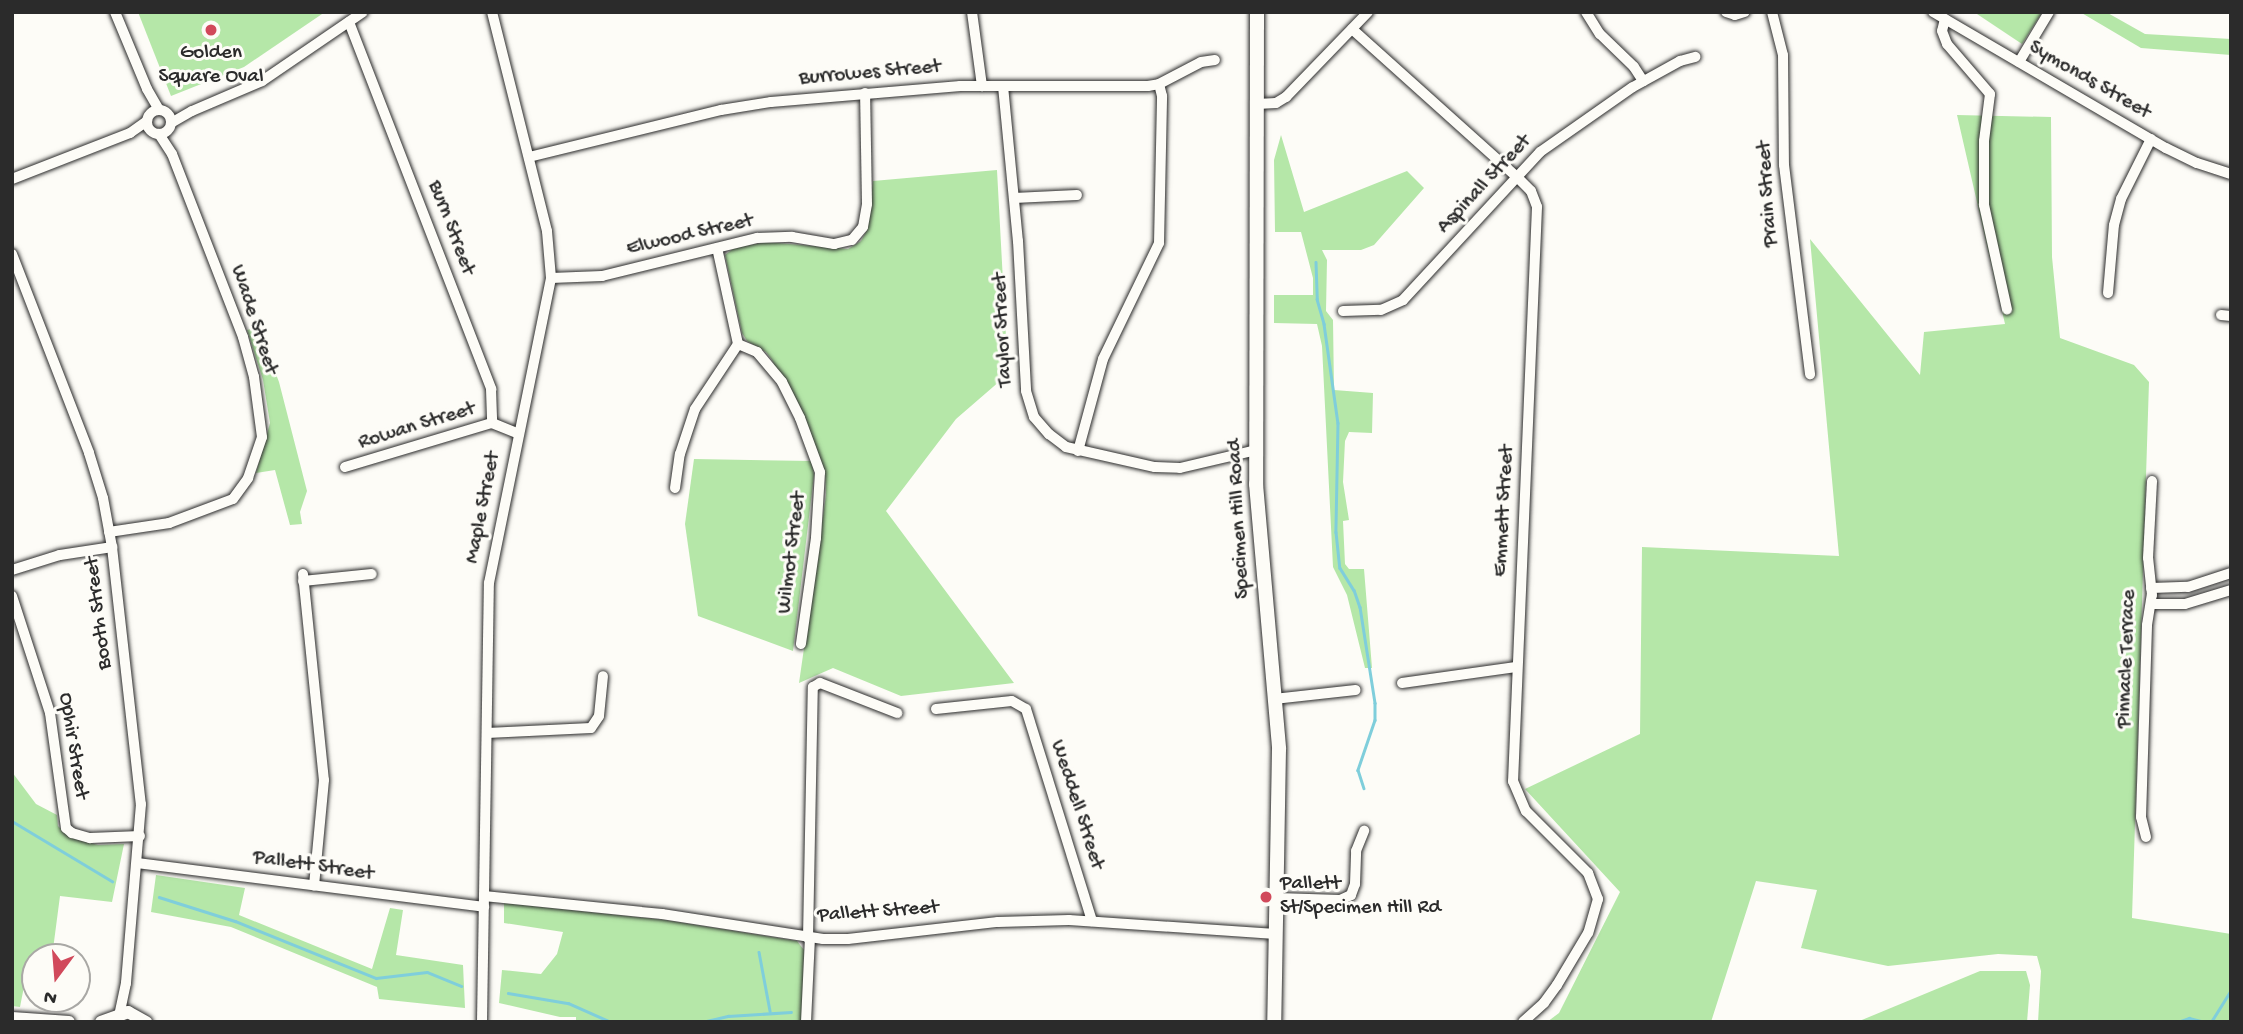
<!DOCTYPE html>
<html>
<head>
<meta charset="utf-8">
<style>
  body { margin:0 }
  #map { position:relative; width:2243px; height:1034px; overflow:hidden; background:#fdfcf7; font-family:"Gochi Hand",sans-serif }
  div>[style] { position:absolute }
  [style*='--x'] { left:calc(var(--x)*1px); top:calc(var(--y)*1px); width:calc(var(--w)*1px); rotate:calc(var(--a)*1deg) }
  .green>* { inset:0; background:#b5e7a8 }
  .stream>* { height:2.5px; margin:-1.25px; padding:0 1.25px; transform-origin:1.25px; border-radius:1.25px; background:#7fcedb }
  .roads { filter:drop-shadow(0 0 2px #2b2b2b) drop-shadow(0 0 2px #2b2b2b) }
  .minor>* { height:10px; margin:-5px; padding:0 5px; transform-origin:5px; border-radius:5px; background:#fdfcf7 }
  .minor>.ring { margin:-5px; padding:0; box-sizing:content-box; background:none; border:10px solid #fdfcf7; border-radius:50% }
  .tertiary>* { height:12px; margin:-6px; padding:0 6px; transform-origin:6px; border-radius:6px; background:#fdfcf7 }
  .secondary>* { height:14px; margin:-7px; padding:0 7px; transform-origin:7px; border-radius:7px; background:#fdfcf7 }
  .dots>* { width:19px; height:19px; translate:-50% -50%; box-sizing:border-box; border:4px solid #fdfcf7; border-radius:50% }
  span { translate:-50% -50%; white-space:nowrap; text-align:center; line-height:1.15; -webkit-text-stroke:6px #fdfcf7; paint-order:stroke }
  .poi-label { font-size:21px; color:#2b2b2b }
  .left { translate:0 -50%; text-align:left }
  .street-label { font-size:21px; color:#2b2b2b }
  .frame { position:absolute; inset:0; border:14px solid #2b2b2b; pointer-events:none }
  .north { position:absolute; left:21px; top:943px; width:70px; height:70px; box-sizing:border-box; background:#fdfcf7; border:2px solid #a9a8a5; border-radius:50%; rotate:196deg; font-size:19px; font-weight:700; line-height:28px; text-align:center; color:#2b2b2b }
  .north::after { content:''; display:block; margin:auto; width:24px; height:32px; background:#d1495b; clip-path:polygon(50% 0,100% 100%,50% 72%,0 100%) }
</style>
</head>
<body>
<div id="map">
  <div class="green">
    <div style="clip-path:polygon(138px 12px,325px 12px,244px 67px,171px 96px)"></div>
    <div style="clip-path:polygon(1974px 12px,2039px 12px,2041px 14px,2022px 44px)"></div>
    <div style="clip-path:polygon(2080px 12px,2106px 12px,2145px 34px,2231px 39px,2231px 55px,2141px 48px)"></div>
    <div style="clip-path:polygon(1957px 115px,2051px 117px,2052px 257px,2060px 338px,2134px 365px,2149px 382px,2132px 918px,2231px 934px,2231px 1020px,2038px 1022px,2041px 971px,2037px 956px,1998px 954px,1888px 966px,1801px 948px,1817px 890px,1756px 881px,1711px 1022px,1547px 1022px,1559px 1013px,1620px 892px,1525px 789px,1640px 734px,1642px 547px,1839px 556px,1810px 239px,1920px 375px,1924px 332px,2005px 324px)"></div>
    <div style="clip-path:polygon(1281px 135px,1304px 212px,1407px 171px,1424px 188px,1374px 245px,1361px 250px,1322px 250px,1327px 260px,1326px 311px,1333px 320px,1334px 390px,1373px 393px,1372px 433px,1349px 432px,1345px 441px,1343px 482px,1349px 520px,1343px 521px,1345px 564px,1349px 569px,1364px 569px,1372px 668px,1365px 668px,1347px 595px,1333px 567px,1322px 346px,1317px 324px,1274px 323px,1274px 295px,1313px 295px,1313px 278px,1301px 232px,1275px 232px,1274px 160px)"></div>
    <div style="clip-path:polygon(997px 170px,1008px 374px,956px 419px,886px 511px,1014px 683px,901px 696px,833px 668px,799px 683px,826px 495px,825px 472px,772px 360px,766px 352px,747px 341px,742px 333px,725px 255px,734px 248px,766px 242px,848px 249px,861px 241px,867px 230px,873px 181px)"></div>
    <div style="clip-path:polygon(258px 327px,279px 382px,307px 491px,300px 512px,302px 524px,290px 525px,275px 470px,256px 473px,270px 423px,263px 380px,247px 330px)"></div>
    <div style="clip-path:polygon(694px 459px,812px 461px,814px 475px,793px 651px,698px 616px,685px 524px)"></div>
    <div style="clip-path:polygon(12px 772px,36px 804px,57px 815px,58px 826px,69px 837px,98px 845px,124px 844px,112px 902px,60px 896px,52px 957px,35px 957px,35px 966px,28px 966px,20px 1007px,12px 1006px)"></div>
    <div style="clip-path:polygon(156px 875px,245px 888px,239px 915px,372px 969px,390px 908px,403px 910px,396px 955px,463px 965px,465px 1008px,379px 999px,377px 987px,231px 927px,151px 912px)"></div>
    <div style="clip-path:polygon(504px 903px,665px 920px,797px 941px,804px 950px,802px 1022px,576px 1022px,576px 1017px,560px 1017px,499px 1003px,502px 970px,541px 974px,557px 954px,563px 932px,504px 923px)"></div>
    <div style="clip-path:polygon(1980px 971px,2026px 971px,2030px 985px,2027px 1022px,1857px 1022px)"></div>
  </div>
  <div class="stream">
    <div style="--x:1316;--y:262;--w:37;--a:88"></div>
    <div style="--x:1317;--y:299;--w:26;--a:74"></div>
    <div style="--x:1324;--y:324;--w:100;--a:82"></div>
    <div style="--x:1338;--y:423;--w:109;--a:91.1"></div>
    <div style="--x:1336;--y:532;--w:36;--a:84"></div>
    <div style="--x:1340;--y:568;--w:26;--a:58"></div>
    <div style="--x:1354;--y:590;--w:18;--a:71"></div>
    <div style="--x:1360;--y:607;--w:97;--a:81.1"></div>
    <div style="--x:1375;--y:703;--w:17;--a:90"></div>
    <div style="--x:1375;--y:720;--w:53;--a:108.8"></div>
    <div style="--x:1358;--y:770;--w:19;--a:72"></div>
    <div style="--x:12;--y:821;--w:117;--a:31"></div>
    <div style="--x:159;--y:897;--w:80;--a:17.5"></div>
    <div style="--x:235;--y:921;--w:152;--a:22"></div>
    <div style="--x:376;--y:978;--w:51;--a:-6.7"></div>
    <div style="--x:427;--y:972;--w:37;--a:22"></div>
    <div style="--x:759;--y:952;--w:60;--a:79.4"></div>
    <div style="--x:508;--y:993;--w:61;--a:9.5"></div>
    <div style="--x:568;--y:1003;--w:47;--a:23.8"></div>
    <div style="--x:702;--y:1022;--w:27;--a:-13"></div>
    <div style="--x:728;--y:1016;--w:63;--a:-3.6"></div>
    <div style="--x:2178;--y:1022;--w:12;--a:-20"></div>
    <div style="--x:2189;--y:1018;--w:16;--a:14"></div>
    <div style="--x:2211;--y:1022;--w:38;--a:-58"></div>
  </div>
  <div class="roads">
    <div class="minor">
      <div style="--x:115;--y:12;--w:83;--a:67.4"></div>
      <div style="--x:147;--y:89;--w:24;--a:60"></div>
      <div style="--x:972;--y:12;--w:75;--a:82.3"></div>
      <div style="--x:1586;--y:12;--w:26;--a:58"></div>
      <div style="--x:1600;--y:34;--w:47;--a:44.1"></div>
      <div style="--x:1634;--y:67;--w:17;--a:57"></div>
      <div style="--x:1726;--y:12;--w:9;--a:18"></div>
      <div style="--x:1735;--y:15;--w:10;--a:-17"></div>
      <div style="--x:1772;--y:12;--w:44;--a:75.7"></div>
      <div style="--x:1783;--y:55;--w:110;--a:89.5"></div>
      <div style="--x:1784;--y:165;--w:211;--a:82.9"></div>
      <div style="--x:1933;--y:12;--w:270;--a:30.3"></div>
      <div style="--x:2166;--y:148;--w:34;--a:26"></div>
      <div style="--x:2197;--y:163;--w:36;--a:18"></div>
      <div style="--x:1945;--y:19;--w:12;--a:104"></div>
      <div style="--x:1942;--y:31;--w:14;--a:69"></div>
      <div style="--x:1947;--y:44;--w:66;--a:49.3"></div>
      <div style="--x:1990;--y:94;--w:47;--a:97.3"></div>
      <div style="--x:1984;--y:141;--w:64;--a:90"></div>
      <div style="--x:1984;--y:205;--w:107;--a:77.6"></div>
      <div style="--x:349;--y:22;--w:394;--a:68.8"></div>
      <div style="--x:491;--y:389;--w:34;--a:88"></div>
      <div style="--x:492;--y:423;--w:29;--a:22"></div>
      <div style="--x:1352;--y:29;--w:220;--a:41.9"></div>
      <div style="--x:1516;--y:176;--w:21;--a:45"></div>
      <div style="--x:1531;--y:191;--w:17;--a:69"></div>
      <div style="--x:1537;--y:207;--w:575;--a:92.39"></div>
      <div style="--x:1513;--y:781;--w:33;--a:67"></div>
      <div style="--x:1526;--y:811;--w:88;--a:45"></div>
      <div style="--x:1588;--y:873;--w:28;--a:69"></div>
      <div style="--x:1598;--y:899;--w:35;--a:106"></div>
      <div style="--x:1588;--y:933;--w:61;--a:120.8"></div>
      <div style="--x:1557;--y:985;--w:22;--a:126"></div>
      <div style="--x:1544;--y:1003;--w:28;--a:138"></div>
      <div style="--x:2019;--y:62;--w:58;--a:-59"></div>
      <div style="--x:1003;--y:86;--w:156;--a:84.5"></div>
      <div style="--x:1018;--y:241;--w:150;--a:86.9"></div>
      <div style="--x:1026;--y:391;--w:27;--a:73"></div>
      <div style="--x:1034;--y:417;--w:23;--a:49"></div>
      <div style="--x:1049;--y:434;--w:21;--a:37"></div>
      <div style="--x:1066;--y:447;--w:91;--a:12.7"></div>
      <div style="--x:1155;--y:467;--w:25;--a:2"></div>
      <div style="--x:1180;--y:468;--w:78;--a:-13.3"></div>
      <div style="--x:1257;--y:104;--w:19;--a:-3"></div>
      <div style="--x:1276;--y:103;--w:12;--a:-31"></div>
      <div style="--x:1286;--y:97;--w:118;--a:-46"></div>
      <div class="ring" style="left:147px;top:110px;width:14px;height:14px"></div>
      <div style="--x:171;--y:123;--w:24;--a:-30"></div>
      <div style="--x:192;--y:111;--w:76;--a:-23.2"></div>
      <div style="--x:262;--y:81;--w:122;--a:-34.3"></div>
      <div style="--x:529;--y:157;--w:198;--a:-13.8"></div>
      <div style="--x:721;--y:110;--w:51;--a:-9.1"></div>
      <div style="--x:771;--y:102;--w:190;--a:-4.8"></div>
      <div style="--x:960;--y:86;--w:188;--a:0"></div>
      <div style="--x:1148;--y:86;--w:11;--a:-10"></div>
      <div style="--x:1159;--y:84;--w:47;--a:-27.6"></div>
      <div style="--x:1201;--y:62;--w:14;--a:-8"></div>
      <div style="--x:12;--y:179;--w:127;--a:-21.3"></div>
      <div style="--x:130;--y:133;--w:21;--a:-35"></div>
      <div style="--x:1014;--y:198;--w:63;--a:-2.7"></div>
      <div style="--x:12;--y:254;--w:213;--a:68.8"></div>
      <div style="--x:89;--y:453;--w:47;--a:72.7"></div>
      <div style="--x:103;--y:498;--w:50;--a:79.6"></div>
      <div style="--x:112;--y:547;--w:259;--a:83.6"></div>
      <div style="--x:141;--y:804;--w:180;--a:94.8"></div>
      <div style="--x:126;--y:983;--w:34;--a:102"></div>
      <div style="--x:551;--y:278;--w:51;--a:-2.2"></div>
      <div style="--x:602;--y:276;--w:160;--a:-13.8"></div>
      <div style="--x:757;--y:238;--w:35;--a:-2"></div>
      <div style="--x:792;--y:237;--w:43;--a:9.5"></div>
      <div style="--x:834;--y:244;--w:18;--a:-13"></div>
      <div style="--x:852;--y:240;--w:17;--a:-50"></div>
      <div style="--x:863;--y:227;--w:23;--a:-80"></div>
      <div style="--x:867;--y:204;--w:111;--a:-91"></div>
      <div style="--x:2108;--y:293;--w:68;--a:-85"></div>
      <div style="--x:2114;--y:225;--w:27;--a:-75"></div>
      <div style="--x:2121;--y:199;--w:67;--a:-63.4"></div>
      <div style="--x:1343;--y:311;--w:38;--a:-2"></div>
      <div style="--x:1381;--y:310;--w:24;--a:-24"></div>
      <div style="--x:1403;--y:300;--w:202;--a:-47.2"></div>
      <div style="--x:1540;--y:152;--w:113;--a:-35"></div>
      <div style="--x:1633;--y:87;--w:54;--a:-29"></div>
      <div style="--x:1680;--y:61;--w:16;--a:-15"></div>
      <div style="--x:2221;--y:315;--w:10;--a:6"></div>
      <div style="--x:738;--y:344;--w:21;--a:23"></div>
      <div style="--x:757;--y:352;--w:39;--a:50"></div>
      <div style="--x:782;--y:382;--w:40;--a:63.4"></div>
      <div style="--x:800;--y:418;--w:58;--a:69.7"></div>
      <div style="--x:820;--y:472;--w:66;--a:93.5"></div>
      <div style="--x:816;--y:538;--w:107;--a:98.1"></div>
      <div style="--x:1078;--y:451;--w:95;--a:-74.8"></div>
      <div style="--x:1103;--y:359;--w:129;--a:-64.2"></div>
      <div style="--x:1159;--y:243;--w:147;--a:-88.8"></div>
      <div style="--x:1162;--y:96;--w:12;--a:-104"></div>
      <div style="--x:345;--y:467;--w:153;--a:-16.7"></div>
      <div style="--x:675;--y:488;--w:34;--a:-82"></div>
      <div style="--x:680;--y:454;--w:47;--a:-71.6"></div>
      <div style="--x:695;--y:409;--w:78;--a:-56.5"></div>
      <div style="--x:738;--y:344;--w:98;--a:-102.3"></div>
      <div style="--x:109;--y:532;--w:61;--a:-8.5"></div>
      <div style="--x:169;--y:523;--w:68;--a:-20.6"></div>
      <div style="--x:233;--y:499;--w:26;--a:-54"></div>
      <div style="--x:248;--y:478;--w:43;--a:-71.1"></div>
      <div style="--x:262;--y:437;--w:61;--a:-97.6"></div>
      <div style="--x:254;--y:377;--w:41;--a:-105.4"></div>
      <div style="--x:243;--y:337;--w:196;--a:-111.2"></div>
      <div style="--x:172;--y:154;--w:24;--a:-123"></div>
      <div style="--x:12;--y:570;--w:50;--a:-17.4"></div>
      <div style="--x:60;--y:555;--w:53;--a:-8.7"></div>
      <div style="--x:303;--y:574;--w:207;--a:84.2"></div>
      <div style="--x:324;--y:780;--w:106;--a:95.4"></div>
      <div style="--x:303;--y:581;--w:69;--a:-5.8"></div>
      <div style="--x:2151;--y:588;--w:37;--a:-2"></div>
      <div style="--x:2188;--y:587;--w:45;--a:-18"></div>
      <div style="--x:12;--y:596;--w:123;--a:72"></div>
      <div style="--x:50;--y:713;--w:116;--a:82.1"></div>
      <div style="--x:66;--y:828;--w:8;--a:40"></div>
      <div style="--x:72;--y:833;--w:19;--a:16"></div>
      <div style="--x:90;--y:838;--w:50;--a:-2.3"></div>
      <div style="--x:2151;--y:604;--w:34;--a:0"></div>
      <div style="--x:2185;--y:604;--w:48;--a:-16.9"></div>
      <div style="--x:1402;--y:683;--w:115;--a:-8"></div>
      <div style="--x:1274;--y:699;--w:82;--a:-6.3"></div>
      <div style="--x:936;--y:709;--w:76;--a:-6"></div>
      <div style="--x:1012;--y:701;--w:16;--a:30"></div>
      <div style="--x:1026;--y:709;--w:222;--a:72.7"></div>
      <div style="--x:487;--y:733;--w:104;--a:-2.8"></div>
      <div style="--x:591;--y:728;--w:14;--a:-56"></div>
      <div style="--x:599;--y:716;--w:40;--a:-84.3"></div>
      <div style="--x:2146;--y:837;--w:21;--a:-104"></div>
      <div style="--x:2141;--y:817;--w:192;--a:-88.2"></div>
      <div style="--x:2147;--y:625;--w:30;--a:-81"></div>
      <div style="--x:2152;--y:595;--w:37;--a:-96"></div>
      <div style="--x:2148;--y:558;--w:77;--a:-87"></div>
      <div style="--x:137;--y:863;--w:350;--a:7.2"></div>
      <div style="--x:484;--y:896;--w:179;--a:5.8"></div>
      <div style="--x:662;--y:914;--w:163;--a:8.8"></div>
      <div style="--x:823;--y:939;--w:25;--a:0"></div>
      <div style="--x:848;--y:939;--w:151;--a:-6.5"></div>
      <div style="--x:998;--y:922;--w:71;--a:-1.6"></div>
      <div style="--x:1069;--y:920;--w:207;--a:3.9"></div>
      <div style="--x:1277;--y:898;--w:63;--a:1.8"></div>
      <div style="--x:1340;--y:900;--w:12;--a:-24"></div>
      <div style="--x:1351;--y:895;--w:12;--a:-70"></div>
      <div style="--x:1355;--y:884;--w:33;--a:-88"></div>
      <div style="--x:1356;--y:851;--w:22;--a:-68"></div>
      <div style="--x:808;--y:938;--w:251;--a:-88.9"></div>
      <div style="--x:813;--y:687;--w:8;--a:-30"></div>
      <div style="--x:820;--y:683;--w:83;--a:21.3"></div>
      <div style="--x:482;--y:1022;--w:439;--a:-89.1"></div>
      <div style="--x:489;--y:583;--w:311;--a:-78.5"></div>
      <div style="--x:551;--y:278;--w:47;--a:-94.9"></div>
      <div style="--x:547;--y:231;--w:226;--a:-104.1"></div>
      <div style="--x:806;--y:1022;--w:84;--a:-87.3"></div>
    </div>
    <div class="tertiary">
      <div style="--x:12;--y:1018;--w:57;--a:4"></div>
      <div style="--x:101;--y:1022;--w:29;--a:-20"></div>
      <div style="--x:128;--y:1012;--w:21;--a:29"></div>
    </div>
    <div class="secondary">
      <div style="--x:1257;--y:12;--w:472;--a:90.1"></div>
      <div style="--x:1256;--y:484;--w:266;--a:85"></div>
      <div style="--x:1279;--y:749;--w:273;--a:91"></div>
    </div>
  </div>
  <div class="dots">
    <div style="left:211px;top:30px;background:#d1495b"></div>
    <div style="left:1266px;top:897px;background:#d1495b"></div>
  </div>
  <div class="poi-label">
    <span style="left:211px;top:66px">Golden<br>Square Oval</span>
    <span class="left" style="left:1280px;top:897px">Pallett<br>St/Specimen Hill Rd</span>
  </div>
  <div class="street-label">
    <span style="left:870px;top:74px;rotate:-5deg">Burrowes Street</span>
    <span style="left:2089px;top:81px;rotate:30deg">Symonds Street</span>
    <span style="left:1485px;top:185px;rotate:-47deg">Aspinall Street</span>
    <span style="left:1769px;top:194px;rotate:-94deg">Prain Street</span>
    <span style="left:450px;top:228px;rotate:69deg">Burn Street</span>
    <span style="left:690px;top:236px;rotate:-13deg">Elwood Street</span>
    <span style="left:253px;top:320px;rotate:72deg">Wade Street</span>
    <span style="left:1004px;top:330px;rotate:-93deg">Taylor Street</span>
    <span style="left:417px;top:427px;rotate:-17deg">Rowan Street</span>
    <span style="left:484px;top:508px;rotate:-79deg">Maple Street</span>
    <span style="left:1505px;top:511px;rotate:-87deg">Emmett Street</span>
    <span style="left:1240px;top:519px;rotate:-93deg">Specimen Hill Road</span>
    <span style="left:793px;top:553px;rotate:-83deg">Wilmot Street</span>
    <span style="left:100px;top:613px;rotate:-97deg">Booth Street</span>
    <span style="left:2128px;top:659px;rotate:-88deg">Pinnacle Terrace</span>
    <span style="left:72px;top:746px;rotate:81deg">Ophir Street</span>
    <span style="left:1076px;top:805px;rotate:72deg">Weddell Street</span>
    <span style="left:313px;top:867px;rotate:8deg">Pallett Street</span>
    <span style="left:878px;top:913px;rotate:-4deg">Pallett Street</span>
  </div>
  <div class="frame"></div>
  <div class="north">N</div>
</div>
</body>
</html>
